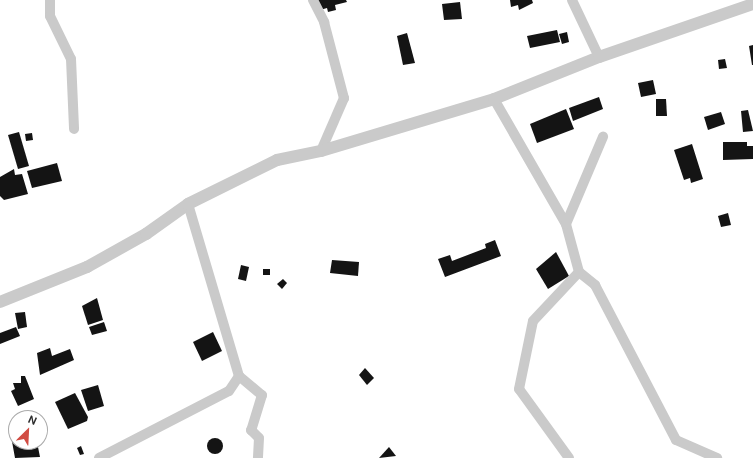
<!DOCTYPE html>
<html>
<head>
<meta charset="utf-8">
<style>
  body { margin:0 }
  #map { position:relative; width:753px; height:458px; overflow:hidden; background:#fff; font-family:"DM Sans",sans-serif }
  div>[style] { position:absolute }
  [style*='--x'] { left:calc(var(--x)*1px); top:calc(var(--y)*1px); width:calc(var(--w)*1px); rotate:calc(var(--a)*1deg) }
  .building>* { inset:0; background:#141414 }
  .round { border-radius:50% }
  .minor>* { height:10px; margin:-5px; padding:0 5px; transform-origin:5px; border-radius:5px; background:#cacaca }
  .tertiary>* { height:12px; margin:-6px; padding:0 6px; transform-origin:6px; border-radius:6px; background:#cacaca }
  span { translate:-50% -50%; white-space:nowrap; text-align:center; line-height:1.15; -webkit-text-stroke:4px #fff; paint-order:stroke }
  .north { position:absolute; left:8px; top:410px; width:40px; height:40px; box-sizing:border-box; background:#fff; border:1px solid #ababab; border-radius:50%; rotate:24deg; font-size:11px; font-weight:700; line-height:16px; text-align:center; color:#2d2d2d }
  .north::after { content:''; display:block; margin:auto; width:14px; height:18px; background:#d14c43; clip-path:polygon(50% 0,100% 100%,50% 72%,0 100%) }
</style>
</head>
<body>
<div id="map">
  <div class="building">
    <div style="clip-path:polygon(317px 0,346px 0,347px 2px,335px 5px,336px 10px,328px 12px,327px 8px,320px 10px)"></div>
    <div style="clip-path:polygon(510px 0,532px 0,533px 3px,519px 10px,518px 5px,511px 7px)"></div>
    <div style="clip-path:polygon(460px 2px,462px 19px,444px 20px,442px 4px)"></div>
    <div style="clip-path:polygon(557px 30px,560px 42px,530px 48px,527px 36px)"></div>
    <div style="clip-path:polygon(567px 32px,569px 42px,562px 44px,559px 34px)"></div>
    <div style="clip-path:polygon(407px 33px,415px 63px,403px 65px,397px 36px)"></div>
    <div style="clip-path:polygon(753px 45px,753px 65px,752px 65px,749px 46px)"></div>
    <div style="clip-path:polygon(725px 59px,727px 68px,719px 69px,718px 60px)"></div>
    <div style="clip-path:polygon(653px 80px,656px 94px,641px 97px,638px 83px)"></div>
    <div style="clip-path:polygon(599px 97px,603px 109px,573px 121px,569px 108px)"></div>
    <div style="clip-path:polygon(656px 99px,666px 99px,667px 116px,656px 116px)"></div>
    <div style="clip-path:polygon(566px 109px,574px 129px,537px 143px,530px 124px)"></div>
    <div style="clip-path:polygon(748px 110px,753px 131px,743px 132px,741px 111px)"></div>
    <div style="clip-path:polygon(721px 112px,725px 124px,708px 130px,704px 117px)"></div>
    <div style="clip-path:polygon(19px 132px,29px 166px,18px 169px,8px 135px)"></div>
    <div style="clip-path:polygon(32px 133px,33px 140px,26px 141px,25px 134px)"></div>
    <div style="clip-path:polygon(723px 142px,747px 142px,747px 146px,753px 146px,753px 159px,723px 160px)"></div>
    <div style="clip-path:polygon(692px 144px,703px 179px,691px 183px,690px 178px,684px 180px,674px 150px)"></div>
    <div style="clip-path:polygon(57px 163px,62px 181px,32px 188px,27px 171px)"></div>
    <div style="clip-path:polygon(14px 169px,15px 175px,22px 174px,28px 194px,4px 200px,0 196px,0 177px)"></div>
    <div style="clip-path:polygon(728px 213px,731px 225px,721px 227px,718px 216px)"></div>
    <div style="clip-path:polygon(495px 240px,501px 256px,445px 277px,438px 259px,450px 255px,452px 261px,486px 248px,485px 244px)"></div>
    <div style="clip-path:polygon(556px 252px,569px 276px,548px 289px,536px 269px)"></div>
    <div style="clip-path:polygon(332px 260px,359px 262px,358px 276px,330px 273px)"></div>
    <div style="clip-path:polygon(241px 265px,249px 267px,246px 281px,238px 279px)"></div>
    <div style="clip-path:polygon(263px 269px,270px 269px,270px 275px,263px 275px)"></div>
    <div style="clip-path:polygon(283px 279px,287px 283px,282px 289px,277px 284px)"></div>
    <div style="clip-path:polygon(97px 298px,103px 320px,88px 325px,82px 306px)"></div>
    <div style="clip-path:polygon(25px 312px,27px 327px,18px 329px,15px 313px)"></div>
    <div style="clip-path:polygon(104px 322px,107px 331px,92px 335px,89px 327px)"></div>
    <div style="clip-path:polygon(16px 327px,20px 336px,0 344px,0 333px)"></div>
    <div style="clip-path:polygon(213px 332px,222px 351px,202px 361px,193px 342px)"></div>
    <div style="clip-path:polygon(50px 348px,52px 356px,70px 349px,74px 360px,40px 375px,37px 353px)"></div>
    <div style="clip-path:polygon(365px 368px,374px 378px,367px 385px,359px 375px)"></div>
    <div style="clip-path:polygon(21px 376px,25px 376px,34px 399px,18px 406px,11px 391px,15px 389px,13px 383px,21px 383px)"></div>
    <div style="clip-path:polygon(98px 385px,104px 406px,88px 411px,81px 390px)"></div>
    <div style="clip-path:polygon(75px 393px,88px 417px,87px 421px,68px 429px,55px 402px)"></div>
    <div style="clip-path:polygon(16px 435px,16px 442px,37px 442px,40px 457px,15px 458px,11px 436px)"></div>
    <div class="round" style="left:207px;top:438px;width:16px;height:16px"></div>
    <div style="clip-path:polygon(81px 446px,84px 454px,80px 455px,77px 448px)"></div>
    <div style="clip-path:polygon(389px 447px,396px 456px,379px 458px)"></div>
  </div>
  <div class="minor">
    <div style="--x:50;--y:0;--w:16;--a:90"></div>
    <div style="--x:50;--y:16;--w:48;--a:64"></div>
    <div style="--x:71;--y:59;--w:70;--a:87.5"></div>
    <div style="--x:313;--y:0;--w:25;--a:63"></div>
    <div style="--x:324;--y:22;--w:79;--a:75.3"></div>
    <div style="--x:344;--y:98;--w:58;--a:113.5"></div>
    <div style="--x:572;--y:0;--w:63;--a:64.7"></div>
    <div style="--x:494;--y:99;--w:144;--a:60.1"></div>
    <div style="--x:188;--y:204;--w:179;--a:73.5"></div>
    <div style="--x:239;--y:376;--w:30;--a:40"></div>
    <div style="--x:262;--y:395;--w:37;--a:107"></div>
    <div style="--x:251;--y:430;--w:11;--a:45"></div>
    <div style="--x:259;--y:438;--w:20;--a:93"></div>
    <div style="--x:579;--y:272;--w:21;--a:39"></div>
    <div style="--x:595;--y:285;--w:175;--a:62.4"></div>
    <div style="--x:676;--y:440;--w:45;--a:23.7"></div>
    <div style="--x:99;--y:458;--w:146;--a:-27.3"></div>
    <div style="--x:229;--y:391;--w:18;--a:-56"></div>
    <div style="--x:569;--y:458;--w:85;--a:-125.9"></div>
    <div style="--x:519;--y:389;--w:69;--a:-78.4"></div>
    <div style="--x:533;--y:321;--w:67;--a:-46.8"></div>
    <div style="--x:579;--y:272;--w:50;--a:-105.2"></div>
    <div style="--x:566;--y:224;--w:95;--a:-67"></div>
  </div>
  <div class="tertiary">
    <div style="--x:0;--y:302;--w:94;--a:-21.9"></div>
    <div style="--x:87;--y:267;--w:68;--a:-29.2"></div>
    <div style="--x:146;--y:234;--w:52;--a:-35.5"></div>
    <div style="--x:188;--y:204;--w:99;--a:-26.3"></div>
    <div style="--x:277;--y:160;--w:45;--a:-11.6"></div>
    <div style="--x:321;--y:151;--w:181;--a:-16.7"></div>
    <div style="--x:494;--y:99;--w:113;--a:-21.8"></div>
    <div style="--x:599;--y:57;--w:163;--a:-19"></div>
  </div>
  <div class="north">N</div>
</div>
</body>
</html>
